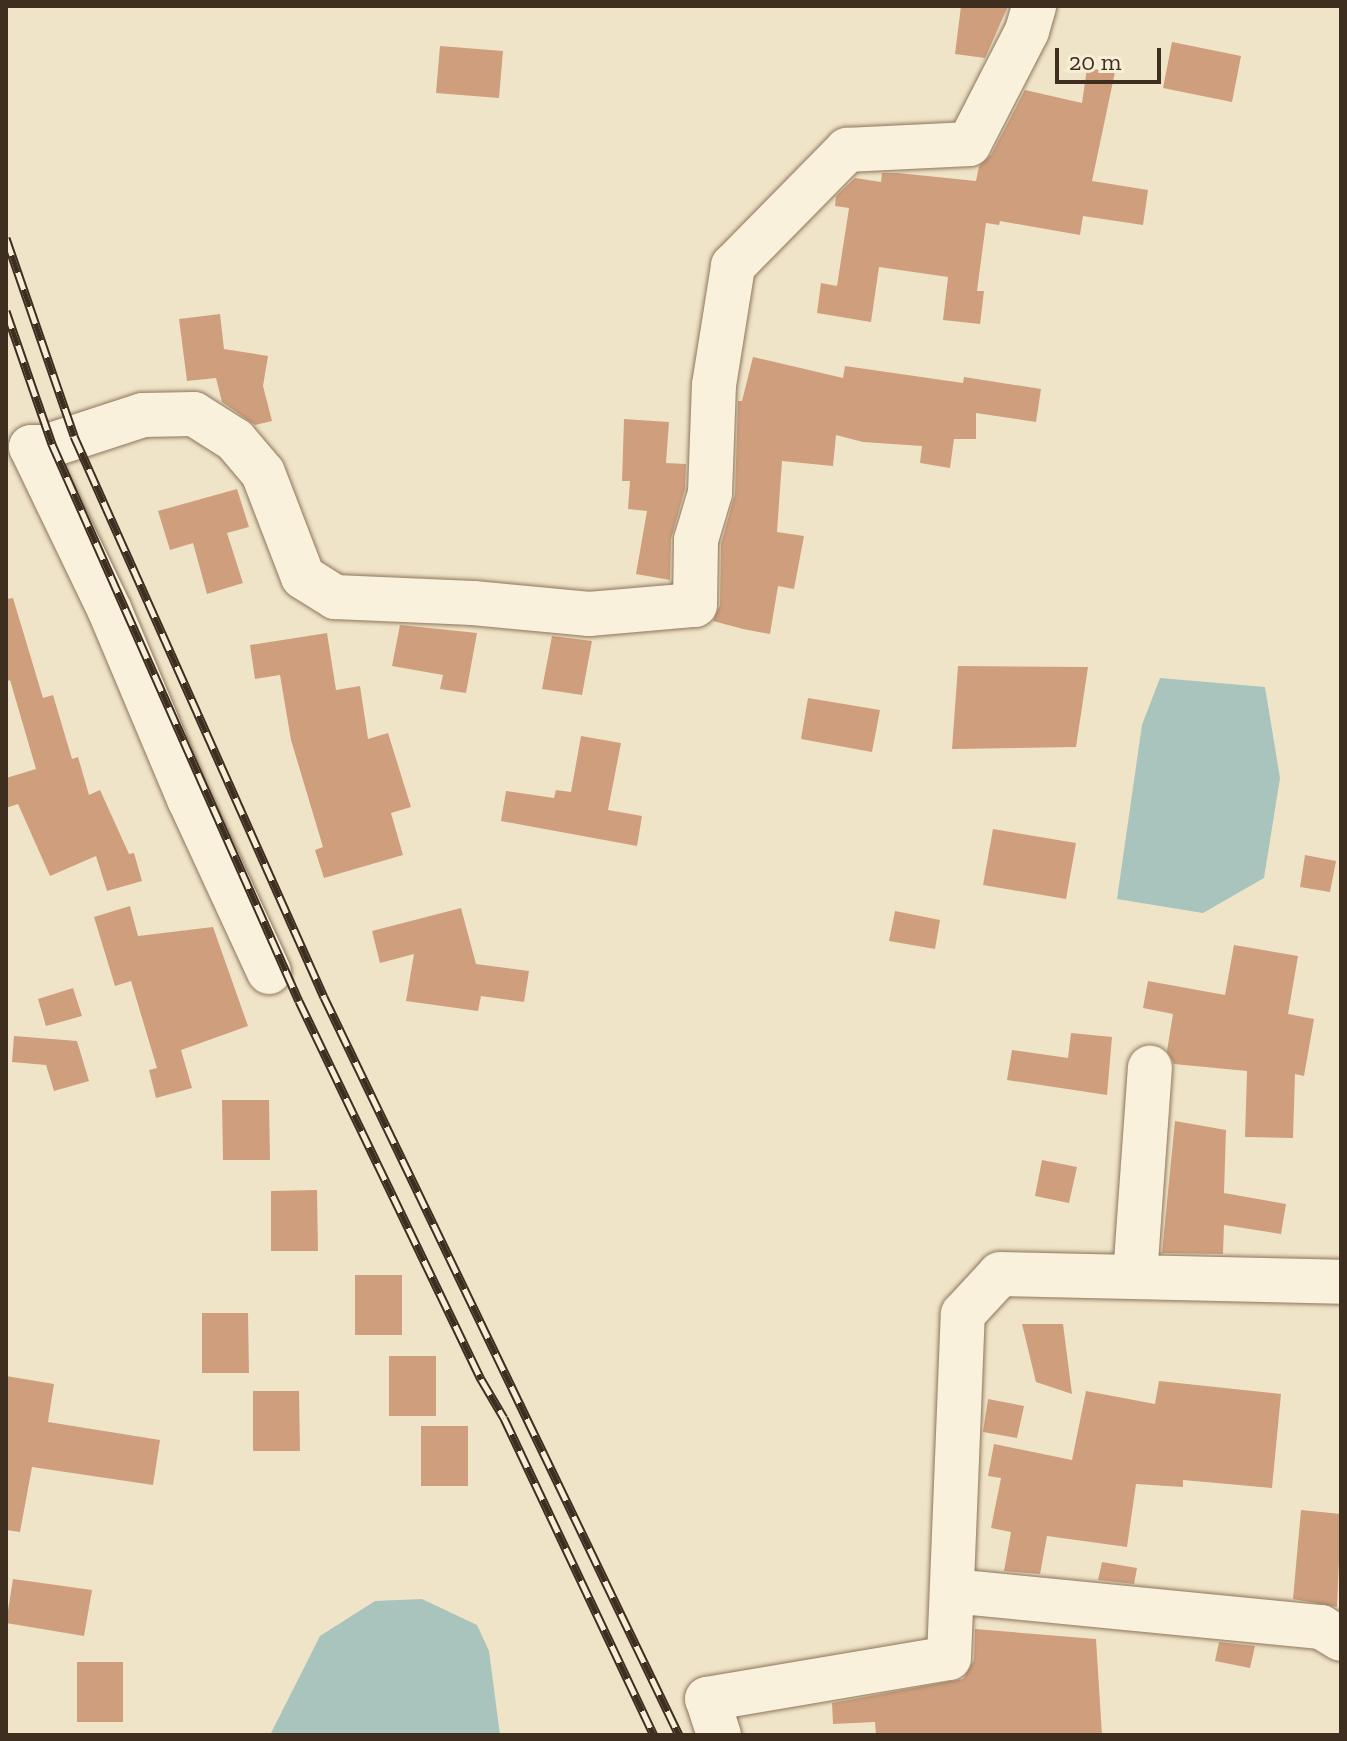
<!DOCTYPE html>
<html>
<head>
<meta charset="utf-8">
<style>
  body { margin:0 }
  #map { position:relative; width:1347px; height:1741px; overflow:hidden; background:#f0e4c8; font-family:"Zilla Slab",serif }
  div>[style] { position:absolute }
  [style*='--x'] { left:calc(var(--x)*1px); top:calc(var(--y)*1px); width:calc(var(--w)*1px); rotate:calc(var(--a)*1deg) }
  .water>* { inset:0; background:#a9c4bc }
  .building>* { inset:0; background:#cf9f7d }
  .roads { filter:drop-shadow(0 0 2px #8d765c) drop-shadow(0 0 2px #8d765c) }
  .minor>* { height:44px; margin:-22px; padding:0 22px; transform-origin:22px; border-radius:22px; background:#faf1dc }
  .rail>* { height:9px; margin-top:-4.5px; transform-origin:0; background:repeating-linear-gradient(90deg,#f7eed8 0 18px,#3d2e20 0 36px); box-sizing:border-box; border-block:2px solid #3d2e20 }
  span { translate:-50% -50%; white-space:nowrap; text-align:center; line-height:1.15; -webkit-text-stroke:6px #f7eed8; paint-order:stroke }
  .frame { position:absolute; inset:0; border:8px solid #3d2e20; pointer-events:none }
  .scale { position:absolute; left:1055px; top:48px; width:106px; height:36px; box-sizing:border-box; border:4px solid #3d2e20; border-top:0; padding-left:10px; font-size:24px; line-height:28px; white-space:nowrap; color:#3d2e20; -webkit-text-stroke:6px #f7eed8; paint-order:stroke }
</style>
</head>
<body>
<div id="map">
  <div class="water">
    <div style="clip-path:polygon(1160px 678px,1265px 687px,1280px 778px,1264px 878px,1203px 913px,1117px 899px,1142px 725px)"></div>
    <div style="clip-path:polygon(422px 1599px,477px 1625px,489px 1651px,500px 1735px,270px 1735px,320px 1636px,375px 1601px)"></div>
  </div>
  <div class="building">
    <div style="clip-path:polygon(961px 6px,1008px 6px,985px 58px,955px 54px)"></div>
    <div style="clip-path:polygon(1172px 42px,1241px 56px,1232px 102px,1163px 88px)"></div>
    <div style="clip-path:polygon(440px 46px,503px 51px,499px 98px,436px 93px)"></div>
    <div style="clip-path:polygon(1087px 68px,1115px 72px,1092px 181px,1148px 190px,1143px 225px,1083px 216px,1080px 235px,1000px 221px,999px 225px,986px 223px,977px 291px,984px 291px,980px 324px,943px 320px,948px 277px,879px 267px,871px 322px,817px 313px,821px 283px,837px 286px,849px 208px,835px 206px,836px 196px,855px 178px,881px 182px,882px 173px,898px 173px,976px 181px,979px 166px,991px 155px,1025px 90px,1082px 103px)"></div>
    <div style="clip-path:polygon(220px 314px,224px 349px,268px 356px,263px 386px,272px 421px,255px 425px,222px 402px,216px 378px,187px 381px,179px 319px)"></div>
    <div style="clip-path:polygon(753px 357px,843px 378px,845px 366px,963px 383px,964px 377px,1041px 389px,1036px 422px,976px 413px,976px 439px,954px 439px,950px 468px,920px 463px,922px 446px,863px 442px,836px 435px,833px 466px,782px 461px,777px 532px,804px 536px,794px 589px,778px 586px,770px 634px,743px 629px,713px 621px,720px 605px,721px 544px,735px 494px,738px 401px,742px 401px)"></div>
    <div style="clip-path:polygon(624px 419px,669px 422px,666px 463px,686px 464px,685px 489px,671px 539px,670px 580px,636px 574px,647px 511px,628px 509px,630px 481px,622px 481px)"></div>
    <div style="clip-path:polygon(237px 489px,249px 527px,227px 533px,243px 583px,207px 594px,193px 543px,170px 550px,158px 511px)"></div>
    <div style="clip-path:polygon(13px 598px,43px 698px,53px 695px,72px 759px,78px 757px,89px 795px,100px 790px,129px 854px,134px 853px,142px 881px,107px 891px,96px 856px,50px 876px,18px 804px,6px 808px,6px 778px,36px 769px,10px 680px,6px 682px,6px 599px)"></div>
    <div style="clip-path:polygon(400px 625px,477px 633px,466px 693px,440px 689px,443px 675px,392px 666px)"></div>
    <div style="clip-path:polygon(327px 633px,336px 690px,360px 686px,368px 739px,388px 733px,411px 807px,391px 813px,403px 855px,324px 878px,315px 850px,323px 847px,291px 740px,280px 675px,255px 679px,250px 645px)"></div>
    <div style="clip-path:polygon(552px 636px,592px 641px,582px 695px,542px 689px)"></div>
    <div style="clip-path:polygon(958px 666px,1088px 667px,1076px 747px,952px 749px)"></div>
    <div style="clip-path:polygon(808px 698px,880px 710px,872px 752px,801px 739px)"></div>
    <div style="clip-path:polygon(581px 736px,621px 743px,608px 810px,642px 816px,637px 846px,501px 821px,506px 791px,554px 798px,556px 790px,571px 792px)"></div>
    <div style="clip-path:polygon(993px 829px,1076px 843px,1066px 899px,983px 885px)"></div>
    <div style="clip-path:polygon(1305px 855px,1336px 861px,1330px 892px,1300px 887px)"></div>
    <div style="clip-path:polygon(130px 906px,138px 936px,213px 927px,248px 1026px,181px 1050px,192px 1088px,156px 1098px,149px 1070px,157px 1068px,131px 981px,115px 986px,94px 917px)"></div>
    <div style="clip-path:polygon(461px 908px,476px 964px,529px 971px,524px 1002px,481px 996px,478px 1011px,406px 1001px,414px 954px,380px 963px,372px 931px)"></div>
    <div style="clip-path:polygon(895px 911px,940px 920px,935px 949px,889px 941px)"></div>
    <div style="clip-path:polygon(1234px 945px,1298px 956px,1288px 1014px,1314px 1019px,1304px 1076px,1295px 1074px,1293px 1138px,1245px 1137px,1247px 1071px,1174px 1064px,1167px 1051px,1173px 1014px,1143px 1008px,1148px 981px,1225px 995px)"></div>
    <div style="clip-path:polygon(73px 988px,82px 1016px,46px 1026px,38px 999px)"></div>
    <div style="clip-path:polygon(1071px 1033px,1112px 1037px,1107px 1095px,1007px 1080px,1012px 1050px,1068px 1058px)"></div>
    <div style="clip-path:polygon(14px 1036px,77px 1041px,89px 1081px,54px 1091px,46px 1065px,12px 1062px)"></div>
    <div style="clip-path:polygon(222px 1100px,269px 1100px,270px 1160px,223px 1160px)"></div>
    <div style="clip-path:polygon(1175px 1121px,1226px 1130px,1224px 1193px,1286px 1204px,1281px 1234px,1224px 1225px,1223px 1254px,1162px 1253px)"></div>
    <div style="clip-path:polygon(1042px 1160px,1077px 1167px,1069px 1203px,1035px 1196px)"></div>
    <div style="clip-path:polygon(317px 1190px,318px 1251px,271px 1251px,271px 1191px)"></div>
    <div style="clip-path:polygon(355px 1275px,402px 1275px,402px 1335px,355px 1335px)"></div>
    <div style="clip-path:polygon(202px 1313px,248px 1313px,249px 1373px,202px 1373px)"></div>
    <div style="clip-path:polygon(1022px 1324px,1063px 1324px,1072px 1394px,1036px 1382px)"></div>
    <div style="clip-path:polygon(389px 1356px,436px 1356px,436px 1416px,389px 1416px)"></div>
    <div style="clip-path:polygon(6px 1376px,54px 1384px,48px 1422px,160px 1440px,153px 1485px,32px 1467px,20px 1532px,6px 1530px)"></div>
    <div style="clip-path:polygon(1159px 1381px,1281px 1394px,1272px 1488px,1183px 1480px,1183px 1487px,1136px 1484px,1127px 1547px,1047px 1536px,1040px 1574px,1004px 1571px,1011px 1532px,991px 1528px,1001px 1478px,988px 1476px,994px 1444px,1072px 1460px,1086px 1391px,1155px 1404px)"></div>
    <div style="clip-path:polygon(253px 1391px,299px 1391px,300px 1451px,253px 1451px)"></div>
    <div style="clip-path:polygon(988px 1399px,1024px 1406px,1017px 1438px,983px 1432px)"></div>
    <div style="clip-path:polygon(421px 1426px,468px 1426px,468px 1486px,421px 1486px)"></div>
    <div style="clip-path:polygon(1301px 1510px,1341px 1514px,1337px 1607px,1293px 1599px)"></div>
    <div style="clip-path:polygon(1102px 1562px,1137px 1568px,1134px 1584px,1098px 1580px)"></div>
    <div style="clip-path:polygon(13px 1579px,92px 1590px,84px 1636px,6px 1623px)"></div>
    <div style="clip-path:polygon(975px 1629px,1096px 1639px,1102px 1735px,876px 1735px,875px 1722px,833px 1724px,832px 1703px,963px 1679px,974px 1660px)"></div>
    <div style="clip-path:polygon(1219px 1642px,1255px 1646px,1250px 1668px,1215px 1661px)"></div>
    <div style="clip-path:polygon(77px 1662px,123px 1662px,123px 1722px,77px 1722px)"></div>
  </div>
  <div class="roads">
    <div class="minor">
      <div style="--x:269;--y:972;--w:191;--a:-114.8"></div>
      <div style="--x:189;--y:799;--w:204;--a:-112.8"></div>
      <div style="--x:110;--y:611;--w:182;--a:-115.7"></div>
      <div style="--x:31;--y:447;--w:14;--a:0"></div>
      <div style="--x:45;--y:447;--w:103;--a:-18.1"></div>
      <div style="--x:143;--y:415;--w:51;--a:-1.1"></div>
      <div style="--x:194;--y:414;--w:49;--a:32.4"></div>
      <div style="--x:235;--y:440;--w:43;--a:49.7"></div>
      <div style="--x:263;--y:473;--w:111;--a:69"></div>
      <div style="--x:303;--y:577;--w:38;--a:32"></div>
      <div style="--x:335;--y:597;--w:138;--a:2.5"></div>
      <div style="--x:473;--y:603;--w:117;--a:5.4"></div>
      <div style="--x:589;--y:614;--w:106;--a:-4.9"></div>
      <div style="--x:695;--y:605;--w:65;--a:-89.1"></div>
      <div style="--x:696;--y:540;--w:49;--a:-73.4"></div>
      <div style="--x:710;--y:493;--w:108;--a:-87.9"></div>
      <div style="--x:714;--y:385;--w:121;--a:-80.9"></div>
      <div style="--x:733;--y:266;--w:163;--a:-45.5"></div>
      <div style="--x:847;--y:150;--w:122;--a:-2.8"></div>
      <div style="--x:969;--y:144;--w:127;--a:-62.8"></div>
      <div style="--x:1027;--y:31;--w:26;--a:-74"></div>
      <div style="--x:1135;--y:1276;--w:209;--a:-85.9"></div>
      <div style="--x:952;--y:1591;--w:371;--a:5.6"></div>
      <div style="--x:1321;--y:1627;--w:23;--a:31"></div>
      <div style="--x:719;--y:1735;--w:38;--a:-108"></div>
      <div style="--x:707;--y:1699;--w:245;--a:-9.6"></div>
      <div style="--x:949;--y:1658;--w:344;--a:-87.7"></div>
      <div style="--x:963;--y:1314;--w:54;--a:-47.2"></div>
      <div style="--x:1000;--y:1274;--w:341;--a:1.3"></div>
    </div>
  </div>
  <div class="rail">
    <div style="--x:6;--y:238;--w:209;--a:71"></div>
    <div style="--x:74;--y:436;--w:614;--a:65.98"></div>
    <div style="--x:324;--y:997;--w:819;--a:64.31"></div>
    <div style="--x:6;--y:311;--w:141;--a:70.9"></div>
    <div style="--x:52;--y:444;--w:609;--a:66.09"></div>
    <div style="--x:299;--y:1001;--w:420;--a:64.3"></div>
    <div style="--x:481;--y:1379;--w:45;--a:59.5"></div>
    <div style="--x:504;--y:1418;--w:351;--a:64.7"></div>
  </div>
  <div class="frame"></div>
  <div class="scale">20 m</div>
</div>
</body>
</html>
